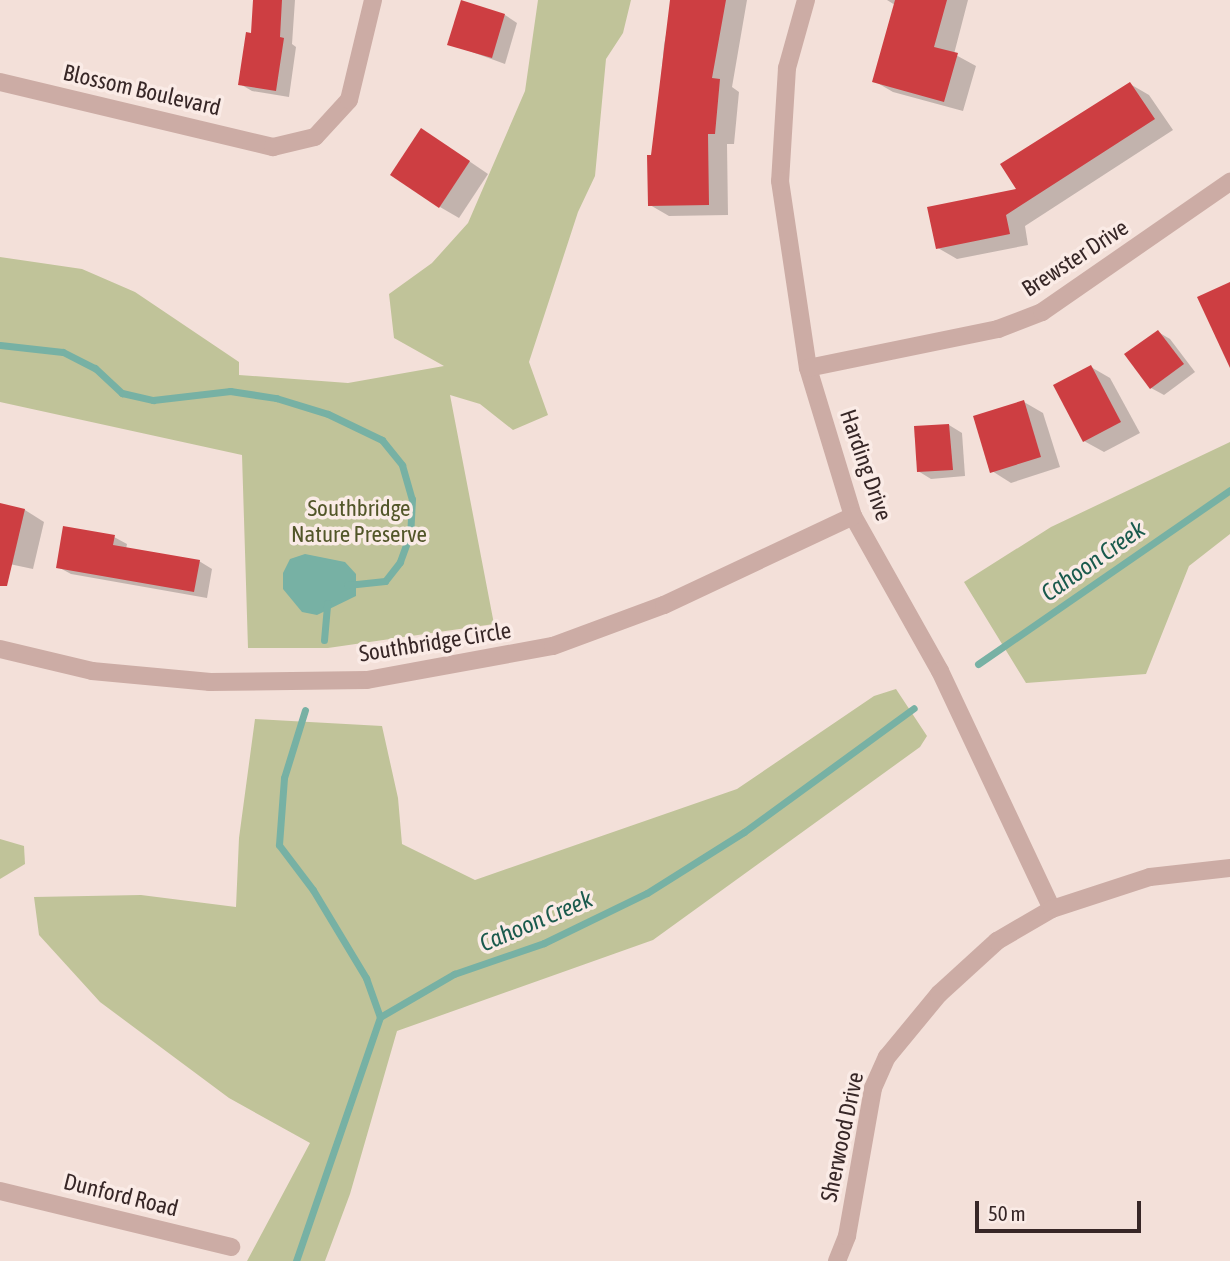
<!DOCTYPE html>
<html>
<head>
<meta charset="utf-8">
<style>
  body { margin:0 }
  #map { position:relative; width:1230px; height:1261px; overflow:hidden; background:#f3e0d9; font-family:"Asap Condensed",sans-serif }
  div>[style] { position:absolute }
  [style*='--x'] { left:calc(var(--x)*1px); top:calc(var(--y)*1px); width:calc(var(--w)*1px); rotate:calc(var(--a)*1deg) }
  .green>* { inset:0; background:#c0c399 }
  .water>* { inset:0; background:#77b1a4 }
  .shadow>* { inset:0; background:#0003 }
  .stream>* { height:7px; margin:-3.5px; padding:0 3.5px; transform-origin:3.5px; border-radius:3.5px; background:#77b1a4 }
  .building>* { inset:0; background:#cd3e42 }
  .street>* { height:18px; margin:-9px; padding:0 9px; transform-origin:9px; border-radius:9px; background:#ccaca5 }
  span { translate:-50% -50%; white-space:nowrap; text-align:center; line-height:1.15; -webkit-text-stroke:7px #faebe6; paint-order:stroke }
  .street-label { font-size:23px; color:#372727 }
  .park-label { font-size:23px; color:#525629 }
  .water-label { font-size:24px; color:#1a5a4d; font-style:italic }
  .scale { position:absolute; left:975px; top:1201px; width:166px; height:32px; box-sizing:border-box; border:4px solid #372727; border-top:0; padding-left:9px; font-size:21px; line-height:24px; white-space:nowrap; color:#372727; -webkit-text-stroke:5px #faebe6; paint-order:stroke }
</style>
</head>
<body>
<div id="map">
  <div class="green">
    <div style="clip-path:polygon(538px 0,631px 0,623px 33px,606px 59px,595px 176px,578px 212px,529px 362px,548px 415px,513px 430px,480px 404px,450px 395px,494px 624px,328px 648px,248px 648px,242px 455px,0 402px,0 257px,82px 269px,135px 292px,239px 362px,239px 375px,348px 383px,444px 366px,394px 338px,389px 294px,432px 263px,468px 223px,525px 91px)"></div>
    <div style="clip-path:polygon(1230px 442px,1230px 534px,1189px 566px,1146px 674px,1026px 683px,964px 582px,1051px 527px)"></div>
    <div style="clip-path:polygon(896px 689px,927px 736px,920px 747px,653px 940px,397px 1031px,350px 1194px,325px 1261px,247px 1261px,310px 1143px,229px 1098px,100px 1002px,39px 935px,34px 897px,141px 895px,236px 907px,239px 838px,255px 719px,382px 726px,398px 798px,402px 844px,475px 880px,737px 789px,874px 696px)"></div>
    <div style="clip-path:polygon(0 839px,24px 846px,25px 864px,0 879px)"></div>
  </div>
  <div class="water">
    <div style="clip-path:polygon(305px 554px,345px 562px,356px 574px,356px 596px,317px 615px,302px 612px,283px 589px,283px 573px,290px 559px)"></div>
  </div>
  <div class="shadow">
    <div style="clip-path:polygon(255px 0,295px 0,292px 44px,296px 47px,289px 97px,252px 91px,240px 84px,253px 35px)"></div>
    <div style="clip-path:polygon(673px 0,747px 0,732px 87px,739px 92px,734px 144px,727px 144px,728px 215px,669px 216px,650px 205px,664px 45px)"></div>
    <div style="clip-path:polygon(887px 0,968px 0,954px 54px,976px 66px,963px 111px,893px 92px,874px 81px,895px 5px)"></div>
    <div style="clip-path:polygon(505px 15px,517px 23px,505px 64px,450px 44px)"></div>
    <div style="clip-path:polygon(1130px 84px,1149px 95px,1173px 130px,1025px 226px,1028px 245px,957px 259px,938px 248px,1019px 191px)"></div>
    <div style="clip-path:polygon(441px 142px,488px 174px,459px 218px,440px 207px)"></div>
    <div style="clip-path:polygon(1158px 332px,1170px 339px,1195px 372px,1164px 395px,1151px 388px)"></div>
    <div style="clip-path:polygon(1091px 367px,1110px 378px,1140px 433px,1104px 452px,1084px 441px)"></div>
    <div style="clip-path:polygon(1024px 402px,1043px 413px,1060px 467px,1011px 483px,992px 471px)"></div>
    <div style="clip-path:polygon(949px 425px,962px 433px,965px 476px,931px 479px,918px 471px)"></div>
    <div style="clip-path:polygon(0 505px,25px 510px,44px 522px,33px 569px,0 562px)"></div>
    <div style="clip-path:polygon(114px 537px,127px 544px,126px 549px,199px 561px,212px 569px,207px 598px,71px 574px,58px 567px)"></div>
  </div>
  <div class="stream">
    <div style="--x:0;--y:345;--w:63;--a:6.3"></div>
    <div style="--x:63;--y:352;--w:36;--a:27"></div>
    <div style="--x:95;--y:368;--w:37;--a:43"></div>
    <div style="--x:122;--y:393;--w:32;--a:13"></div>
    <div style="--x:153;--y:400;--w:78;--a:-6.7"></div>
    <div style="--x:230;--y:391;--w:47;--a:8.7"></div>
    <div style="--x:276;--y:398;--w:54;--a:17.1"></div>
    <div style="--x:328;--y:414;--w:60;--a:25.7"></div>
    <div style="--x:382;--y:440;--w:32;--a:51"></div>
    <div style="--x:402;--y:465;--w:35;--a:74"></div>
    <div style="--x:412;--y:499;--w:35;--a:93"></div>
    <div style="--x:410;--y:534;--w:30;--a:110"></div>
    <div style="--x:400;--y:562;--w:24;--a:128"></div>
    <div style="--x:385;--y:581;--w:38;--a:174"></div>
    <div style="--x:324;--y:640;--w:37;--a:-85"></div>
    <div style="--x:978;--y:664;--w:306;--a:-34.6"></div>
    <div style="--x:305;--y:710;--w:71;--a:107.2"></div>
    <div style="--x:284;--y:778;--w:67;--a:94.3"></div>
    <div style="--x:279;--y:845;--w:56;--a:52.9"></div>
    <div style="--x:313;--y:890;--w:103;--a:58.9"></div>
    <div style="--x:366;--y:978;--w:41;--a:70.3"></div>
    <div style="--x:296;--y:1261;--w:258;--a:-71"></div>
    <div style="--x:380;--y:1017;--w:86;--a:-30.2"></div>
    <div style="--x:454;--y:974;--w:95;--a:-19"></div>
    <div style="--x:544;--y:943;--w:114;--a:-25.9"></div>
    <div style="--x:647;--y:893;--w:115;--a:-32.2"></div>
    <div style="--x:744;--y:832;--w:210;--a:-36.1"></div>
  </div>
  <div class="building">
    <div style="clip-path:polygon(253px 0,282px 0,280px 37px,284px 38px,276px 91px,238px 85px,246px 32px,251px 33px)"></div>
    <div style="clip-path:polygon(461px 0,505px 14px,492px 58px,447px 45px)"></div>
    <div style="clip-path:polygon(670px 0,726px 0,712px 78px,720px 79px,715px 134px,708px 134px,709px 205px,648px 206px,647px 155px,651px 155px)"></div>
    <div style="clip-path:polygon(895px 0,947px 0,934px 47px,958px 53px,944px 102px,872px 82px)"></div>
    <div style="clip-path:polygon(1130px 82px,1155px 119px,1006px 215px,1010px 234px,936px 249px,927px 207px,1016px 189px,1000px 164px)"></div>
    <div style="clip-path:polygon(421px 128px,470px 161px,439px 208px,390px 175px)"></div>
    <div style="clip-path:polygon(1230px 282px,1230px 368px,1197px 297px)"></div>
    <div style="clip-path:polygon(1158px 330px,1184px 364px,1150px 389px,1124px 354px)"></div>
    <div style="clip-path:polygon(1091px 365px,1121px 422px,1083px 442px,1053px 385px)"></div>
    <div style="clip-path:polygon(1024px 400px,1041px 457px,990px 473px,973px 416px)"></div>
    <div style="clip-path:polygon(949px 424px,953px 470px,917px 472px,914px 426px)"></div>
    <div style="clip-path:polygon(0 503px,25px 509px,7px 586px,0 586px)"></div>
    <div style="clip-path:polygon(63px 526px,115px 535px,113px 545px,200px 560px,194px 592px,56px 568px)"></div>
  </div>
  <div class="street">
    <div style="--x:806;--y:0;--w:71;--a:105.6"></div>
    <div style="--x:787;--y:68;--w:113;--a:93.5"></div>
    <div style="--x:780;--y:181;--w:189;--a:81.5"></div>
    <div style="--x:808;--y:368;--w:155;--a:73.1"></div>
    <div style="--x:853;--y:516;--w:178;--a:60.7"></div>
    <div style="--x:940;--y:671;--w:263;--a:64.8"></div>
    <div style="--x:0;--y:82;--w:281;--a:13.4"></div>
    <div style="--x:273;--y:147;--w:43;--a:-13.4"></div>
    <div style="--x:315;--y:137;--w:50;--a:-47.4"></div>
    <div style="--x:349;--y:100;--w:103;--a:-76.5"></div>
    <div style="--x:808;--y:368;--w:194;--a:-11.6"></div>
    <div style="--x:998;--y:329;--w:47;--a:-21.1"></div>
    <div style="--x:1042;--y:312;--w:229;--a:-34.7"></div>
    <div style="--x:0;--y:649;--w:95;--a:13.4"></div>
    <div style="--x:92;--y:671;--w:119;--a:5.3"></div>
    <div style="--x:210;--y:682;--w:157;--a:-0.7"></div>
    <div style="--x:367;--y:680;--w:189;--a:-10.4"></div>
    <div style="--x:553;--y:646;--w:118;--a:-20.3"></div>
    <div style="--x:664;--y:605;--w:209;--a:-25.2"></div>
    <div style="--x:0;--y:1191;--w:238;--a:13.6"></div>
    <div style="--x:837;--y:1261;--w:27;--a:-68"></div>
    <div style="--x:847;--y:1236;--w:150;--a:-80"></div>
    <div style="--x:873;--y:1088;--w:34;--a:-66"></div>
    <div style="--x:887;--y:1057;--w:82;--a:-50.5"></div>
    <div style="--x:939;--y:994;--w:79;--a:-42.4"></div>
    <div style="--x:997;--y:941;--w:64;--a:-30.2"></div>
    <div style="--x:1052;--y:909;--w:103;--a:-18.1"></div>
    <div style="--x:1150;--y:877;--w:81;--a:-6.4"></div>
  </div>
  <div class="street-label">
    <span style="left:142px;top:90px;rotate:13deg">Blossom Boulevard</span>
    <span style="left:1075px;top:258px;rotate:-33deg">Brewster Drive</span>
    <span style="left:866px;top:465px;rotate:71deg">Harding Drive</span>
    <span style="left:435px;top:642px;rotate:-9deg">Southbridge Circle</span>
    <span style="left:842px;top:1137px;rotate:-78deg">Sherwood Drive</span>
    <span style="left:121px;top:1195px;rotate:14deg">Dunford Road</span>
  </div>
  <div class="park-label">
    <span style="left:359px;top:521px">Southbridge<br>Nature Preserve</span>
  </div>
  <div class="water-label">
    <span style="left:1093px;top:561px;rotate:-35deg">Cahoon Creek</span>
    <span style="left:536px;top:921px;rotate:-23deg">Cahoon Creek</span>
  </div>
  <div class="scale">50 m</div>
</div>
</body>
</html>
